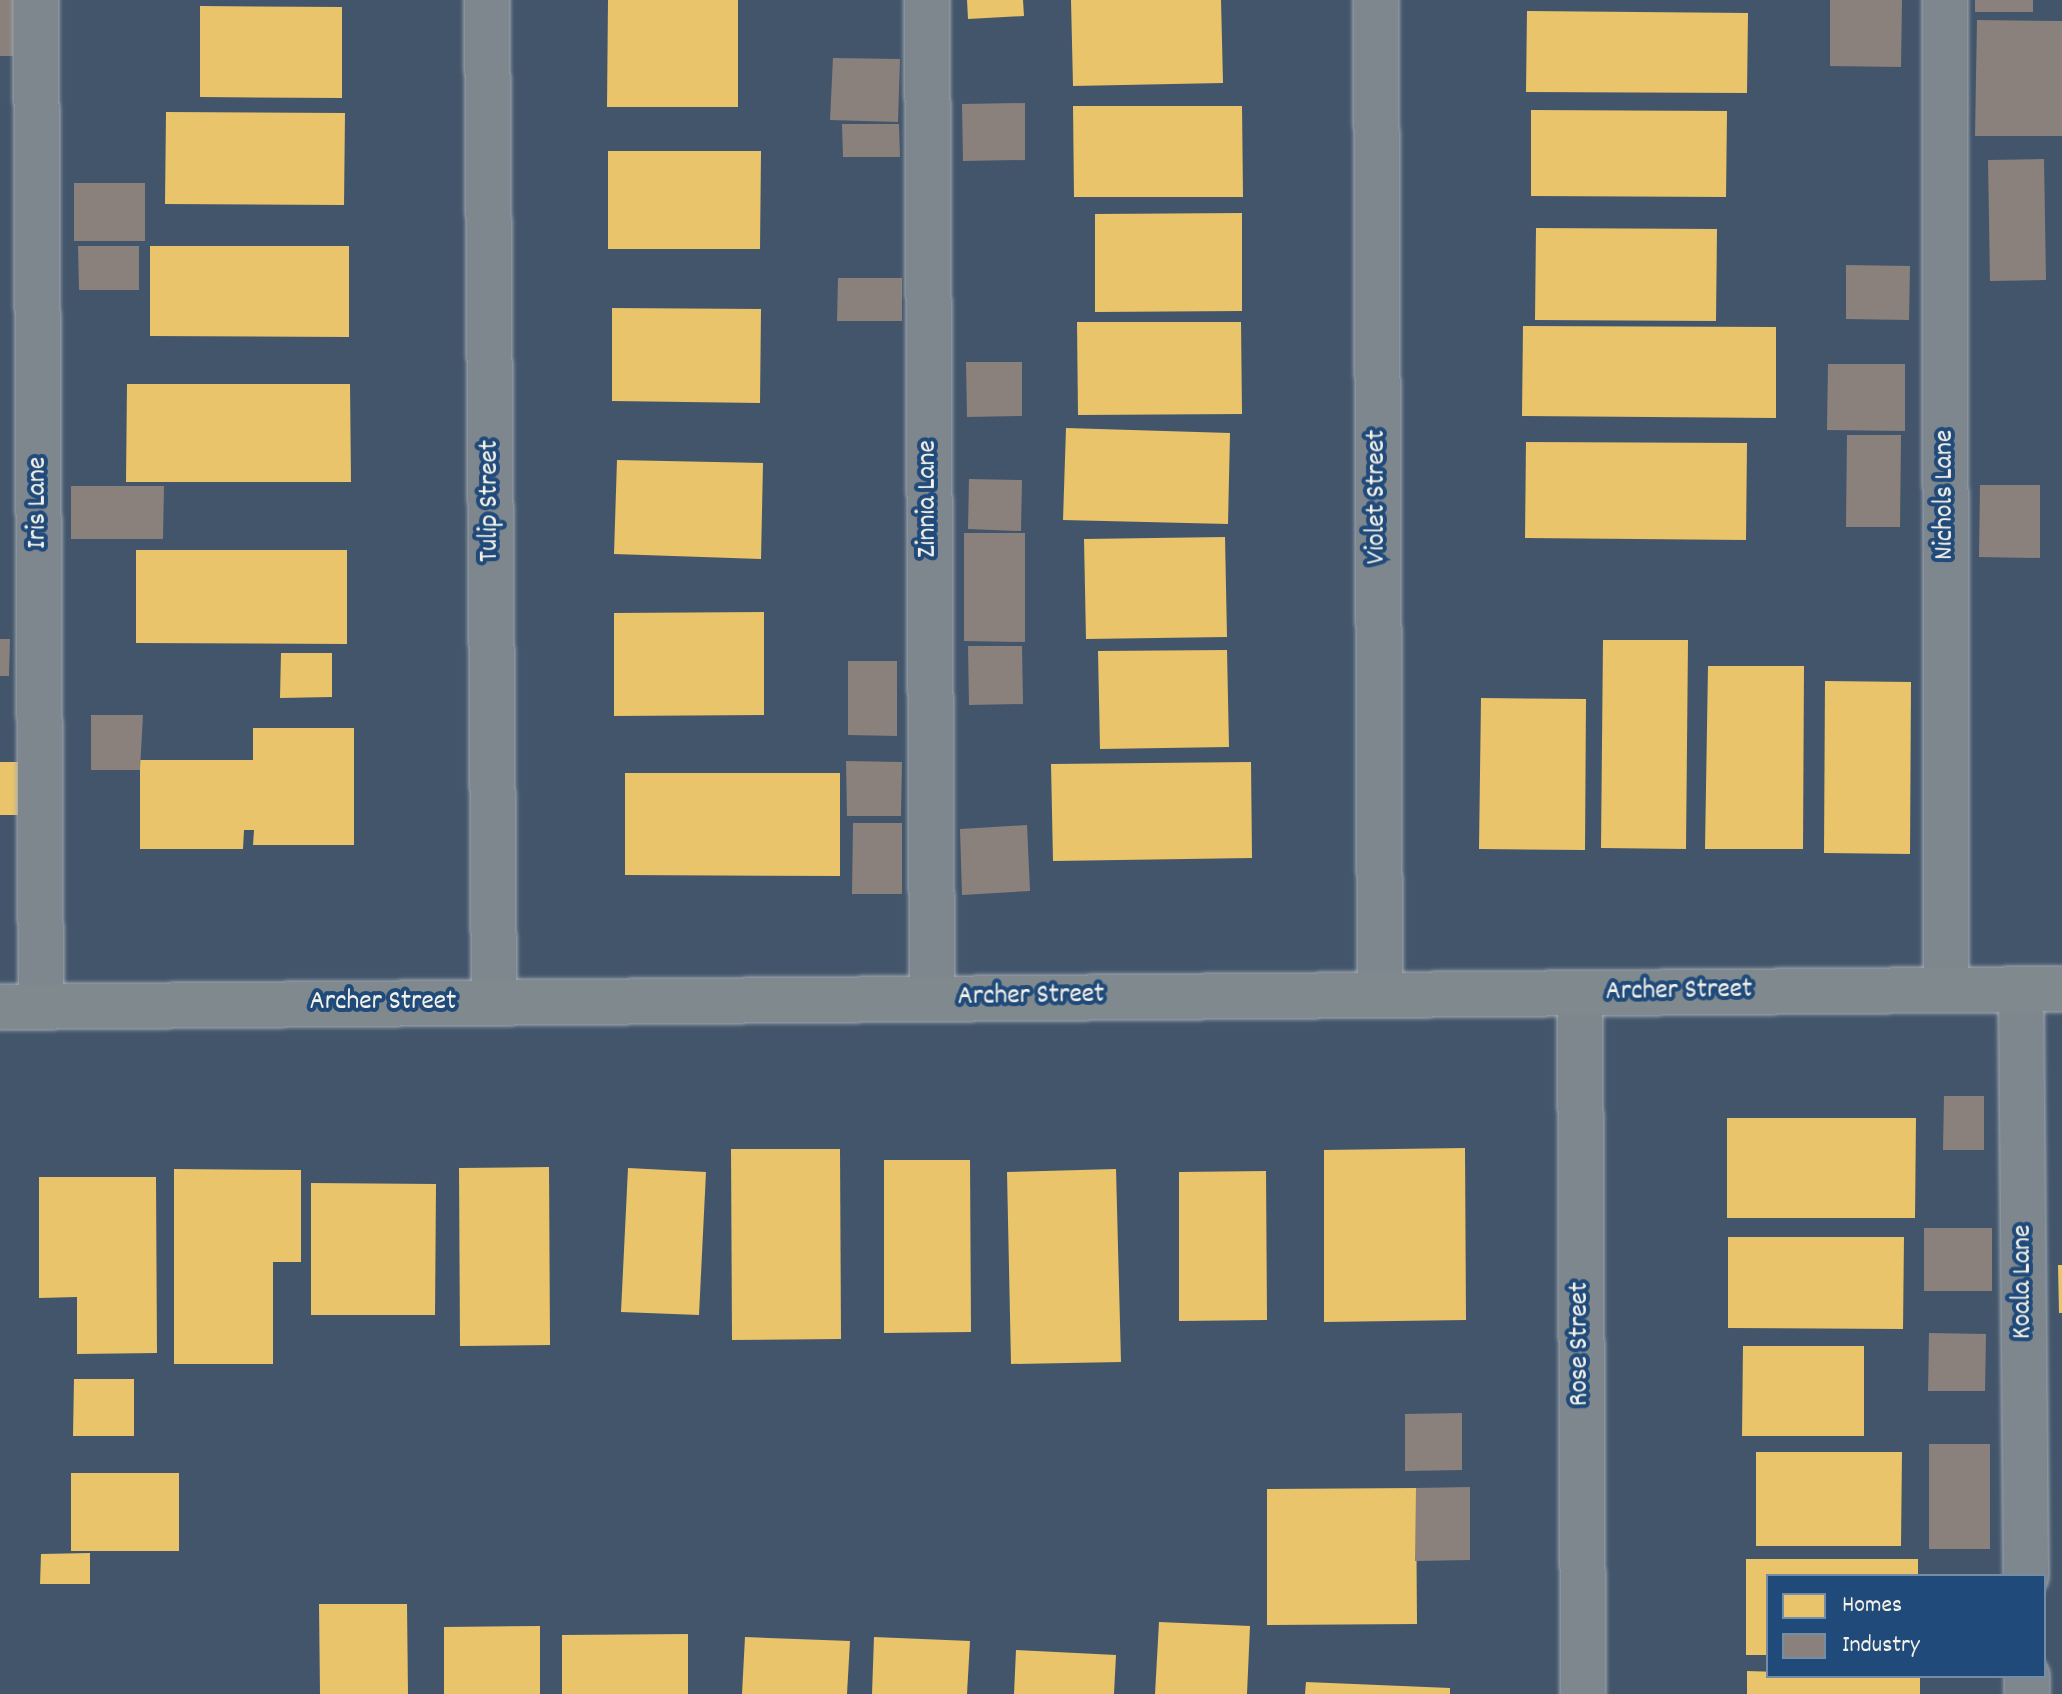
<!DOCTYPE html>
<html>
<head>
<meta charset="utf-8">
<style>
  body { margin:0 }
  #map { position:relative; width:2062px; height:1694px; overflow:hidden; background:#43556b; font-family:Dekko,sans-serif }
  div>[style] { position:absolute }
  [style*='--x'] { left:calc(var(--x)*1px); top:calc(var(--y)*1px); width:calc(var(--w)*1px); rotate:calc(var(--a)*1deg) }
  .homes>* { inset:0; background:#e9c46a }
  .industry>* { inset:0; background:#8a817c }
  .roads { filter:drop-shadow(0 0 2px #a2aab2) drop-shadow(0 0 2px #a2aab2) }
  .minor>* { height:44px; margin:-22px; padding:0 22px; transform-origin:22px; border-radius:22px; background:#7e868e }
  .major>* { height:44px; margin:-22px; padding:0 22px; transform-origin:22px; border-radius:22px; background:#80898e }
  span { translate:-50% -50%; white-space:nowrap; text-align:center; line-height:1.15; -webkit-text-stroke:8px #1f4a7a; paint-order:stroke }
  .street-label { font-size:28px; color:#f4f1e8 }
  .legend { position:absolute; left:1766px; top:1574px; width:280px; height:104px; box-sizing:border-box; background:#1f4a7a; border:2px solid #748da6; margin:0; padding:10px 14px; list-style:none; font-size:24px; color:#f4f1e8 }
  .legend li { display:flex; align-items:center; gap:16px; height:40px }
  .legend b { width:40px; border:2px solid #748da6 }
</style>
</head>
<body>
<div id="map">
  <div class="homes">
    <div style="clip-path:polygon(608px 0,738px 0,738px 107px,607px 107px)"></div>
    <div style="clip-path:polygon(967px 0,1023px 0,1024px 16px,968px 19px)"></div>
    <div style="clip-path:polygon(1071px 0,1221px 0,1223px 83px,1073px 86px)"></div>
    <div style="clip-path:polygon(200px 6px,342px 7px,342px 98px,200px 97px)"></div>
    <div style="clip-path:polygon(1527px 11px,1748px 13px,1747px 93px,1526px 92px)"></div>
    <div style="clip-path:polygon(1073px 106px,1242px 106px,1243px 197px,1074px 197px)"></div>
    <div style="clip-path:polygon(1531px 110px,1727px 111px,1726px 197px,1531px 196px)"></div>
    <div style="clip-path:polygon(166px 112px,345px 113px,344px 205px,165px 204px)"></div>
    <div style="clip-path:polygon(608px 151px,761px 151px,760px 249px,608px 249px)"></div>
    <div style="clip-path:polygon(1242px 213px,1242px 311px,1095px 312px,1095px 214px)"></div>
    <div style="clip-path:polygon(1536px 228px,1717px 229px,1716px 321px,1535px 320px)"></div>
    <div style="clip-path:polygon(150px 246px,349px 246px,349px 337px,150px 336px)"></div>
    <div style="clip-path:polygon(612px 308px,761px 309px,760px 403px,612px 401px)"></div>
    <div style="clip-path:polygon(1077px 322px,1241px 322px,1242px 414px,1078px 415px)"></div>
    <div style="clip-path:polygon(1523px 326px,1776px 327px,1776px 418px,1522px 416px)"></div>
    <div style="clip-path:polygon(127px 384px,350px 384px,351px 482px,126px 482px)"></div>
    <div style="clip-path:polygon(1066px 428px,1230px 433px,1228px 524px,1063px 520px)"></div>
    <div style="clip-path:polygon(1526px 442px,1747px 443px,1746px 540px,1525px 538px)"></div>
    <div style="clip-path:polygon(617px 460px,763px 463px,761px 559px,614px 554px)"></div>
    <div style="clip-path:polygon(1225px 537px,1227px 637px,1086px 639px,1084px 539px)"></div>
    <div style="clip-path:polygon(136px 550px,347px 550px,347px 644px,136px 643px)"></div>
    <div style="clip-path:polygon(764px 612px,764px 715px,614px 716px,614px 613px)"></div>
    <div style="clip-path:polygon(1603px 640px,1688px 640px,1686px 849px,1601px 848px)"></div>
    <div style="clip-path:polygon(1227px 650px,1229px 747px,1100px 749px,1098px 651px)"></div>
    <div style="clip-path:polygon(281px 653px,332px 653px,332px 697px,280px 698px)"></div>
    <div style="clip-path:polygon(1708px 666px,1804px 666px,1803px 849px,1705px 849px)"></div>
    <div style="clip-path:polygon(1825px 681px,1911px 682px,1910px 854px,1824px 853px)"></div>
    <div style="clip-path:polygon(1481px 698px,1586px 699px,1585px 850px,1479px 849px)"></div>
    <div style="clip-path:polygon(253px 728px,354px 728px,354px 845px,253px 845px,254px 830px,244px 830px,243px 849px,140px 849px,140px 760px,253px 760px)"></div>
    <div style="clip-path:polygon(0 762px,19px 762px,19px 815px,0 815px)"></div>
    <div style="clip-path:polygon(1251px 762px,1252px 858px,1053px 861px,1051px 764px)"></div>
    <div style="clip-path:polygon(625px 773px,840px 773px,840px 876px,625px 875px)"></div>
    <div style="clip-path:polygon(1727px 1118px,1916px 1118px,1915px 1218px,1727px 1218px)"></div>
    <div style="clip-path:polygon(1465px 1148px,1466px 1320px,1324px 1322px,1324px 1150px)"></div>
    <div style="clip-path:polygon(731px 1149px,840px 1149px,841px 1339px,732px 1340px)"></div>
    <div style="clip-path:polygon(884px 1160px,970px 1160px,971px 1332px,884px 1333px)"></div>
    <div style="clip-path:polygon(549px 1167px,550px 1345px,460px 1346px,459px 1168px)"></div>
    <div style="clip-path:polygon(628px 1168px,706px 1172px,699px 1315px,621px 1312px)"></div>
    <div style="clip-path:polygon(174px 1169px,301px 1170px,301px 1262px,273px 1262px,273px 1364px,174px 1364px)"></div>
    <div style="clip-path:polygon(1116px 1169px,1121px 1362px,1011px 1364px,1007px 1172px)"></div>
    <div style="clip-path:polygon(1266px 1171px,1267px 1320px,1179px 1321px,1179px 1172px)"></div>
    <div style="clip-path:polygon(39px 1177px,156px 1177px,157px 1353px,77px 1354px,77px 1297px,39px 1298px)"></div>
    <div style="clip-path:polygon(311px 1183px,436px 1184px,435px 1315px,311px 1315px)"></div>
    <div style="clip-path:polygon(1728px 1237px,1904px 1237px,1903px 1329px,1728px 1328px)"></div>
    <div style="clip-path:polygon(2058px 1265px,2062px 1265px,2062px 1313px,2059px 1313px)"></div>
    <div style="clip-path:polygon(1743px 1346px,1864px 1346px,1864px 1436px,1742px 1436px)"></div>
    <div style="clip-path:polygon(74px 1379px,134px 1379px,134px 1436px,73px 1436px)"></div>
    <div style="clip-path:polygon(1756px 1452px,1902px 1452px,1901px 1546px,1756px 1546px)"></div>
    <div style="clip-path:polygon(71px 1473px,179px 1473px,179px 1551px,71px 1551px)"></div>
    <div style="clip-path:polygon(1416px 1488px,1417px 1624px,1267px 1625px,1267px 1489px)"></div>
    <div style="clip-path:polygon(90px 1553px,90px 1584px,40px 1584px,41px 1554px)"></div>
    <div style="clip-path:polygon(1746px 1559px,1918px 1559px,1918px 1576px,1768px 1576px,1768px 1655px,1746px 1655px)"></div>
    <div style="clip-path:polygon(319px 1604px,407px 1604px,408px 1694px,320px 1694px)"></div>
    <div style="clip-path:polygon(1159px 1622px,1250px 1626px,1247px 1694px,1155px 1694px)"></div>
    <div style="clip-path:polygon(540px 1626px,540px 1694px,444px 1694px,444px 1627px)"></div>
    <div style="clip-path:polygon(688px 1634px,688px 1694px,562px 1694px,562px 1635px)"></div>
    <div style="clip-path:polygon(745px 1637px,850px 1641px,847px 1694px,742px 1694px)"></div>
    <div style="clip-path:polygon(874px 1637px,970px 1641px,967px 1694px,872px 1694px)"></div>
    <div style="clip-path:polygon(1016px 1650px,1116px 1655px,1114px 1694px,1014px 1694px)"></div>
    <div style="clip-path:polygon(1747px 1671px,1920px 1676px,1920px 1694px,1747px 1694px)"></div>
    <div style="clip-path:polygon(1306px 1682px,1450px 1688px,1450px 1694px,1305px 1694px)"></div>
  </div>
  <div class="industry">
    <div style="clip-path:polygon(0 0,13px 0,13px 56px,0 56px)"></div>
    <div style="clip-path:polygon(1830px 0,1902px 0,1901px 67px,1830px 66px)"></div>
    <div style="clip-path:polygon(1975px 0,2033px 0,2033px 12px,1975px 12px)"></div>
    <div style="clip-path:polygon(1977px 20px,2062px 21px,2062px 136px,1975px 136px)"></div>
    <div style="clip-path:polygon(833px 58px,900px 59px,898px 122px,830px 120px)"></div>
    <div style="clip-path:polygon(1025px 103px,1025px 160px,963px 161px,962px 104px)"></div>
    <div style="clip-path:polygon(842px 124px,899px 124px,900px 157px,843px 157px)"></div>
    <div style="clip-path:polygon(2044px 159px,2046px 280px,1990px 281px,1988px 160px)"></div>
    <div style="clip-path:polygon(74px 183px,145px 183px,145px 241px,74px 241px)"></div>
    <div style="clip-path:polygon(78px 246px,139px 246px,139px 290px,79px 290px)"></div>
    <div style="clip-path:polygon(1846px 265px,1910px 266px,1909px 320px,1846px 319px)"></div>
    <div style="clip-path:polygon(838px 278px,902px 278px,902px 321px,837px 321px)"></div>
    <div style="clip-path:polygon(966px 362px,1022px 362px,1022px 416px,967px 417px)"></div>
    <div style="clip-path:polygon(1828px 364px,1905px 364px,1905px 431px,1827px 430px)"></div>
    <div style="clip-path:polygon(1847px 435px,1901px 435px,1900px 527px,1846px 527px)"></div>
    <div style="clip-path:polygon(969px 479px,1022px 480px,1021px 531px,968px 529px)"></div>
    <div style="clip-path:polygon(1980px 485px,2040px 485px,2040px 558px,1979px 557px)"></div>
    <div style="clip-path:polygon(71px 486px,164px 486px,163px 539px,71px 539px)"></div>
    <div style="clip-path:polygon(964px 533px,1025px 533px,1025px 642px,964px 641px)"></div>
    <div style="clip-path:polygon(0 639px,10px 639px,9px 676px,0 676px)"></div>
    <div style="clip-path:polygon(968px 646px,1022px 646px,1023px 704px,969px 705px)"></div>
    <div style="clip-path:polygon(848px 661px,897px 661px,897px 736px,848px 735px)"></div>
    <div style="clip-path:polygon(91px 715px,143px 715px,140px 770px,91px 770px)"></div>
    <div style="clip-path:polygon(846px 761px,902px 762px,901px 816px,847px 816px)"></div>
    <div style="clip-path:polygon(853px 823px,902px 823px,902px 894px,852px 894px)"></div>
    <div style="clip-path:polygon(1027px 825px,1030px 891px,962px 895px,960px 829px)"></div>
    <div style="clip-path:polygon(1944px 1096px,1984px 1096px,1984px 1150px,1943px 1150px)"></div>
    <div style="clip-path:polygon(1924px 1228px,1992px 1228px,1992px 1291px,1924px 1291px)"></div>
    <div style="clip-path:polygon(1929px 1333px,1986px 1334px,1985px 1391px,1928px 1391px)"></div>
    <div style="clip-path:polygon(1462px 1413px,1462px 1470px,1405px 1471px,1405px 1414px)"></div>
    <div style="clip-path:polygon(1929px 1444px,1990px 1444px,1990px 1549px,1929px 1549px)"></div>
    <div style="clip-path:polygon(1470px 1487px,1470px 1560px,1415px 1561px,1416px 1488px)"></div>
  </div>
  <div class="roads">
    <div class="minor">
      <div style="--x:36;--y:0;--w:1006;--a:89.72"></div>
      <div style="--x:487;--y:0;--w:1003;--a:89.6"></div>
      <div style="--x:927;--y:0;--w:998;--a:89.71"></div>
      <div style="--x:1376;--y:0;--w:994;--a:89.77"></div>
      <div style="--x:1945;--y:0;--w:990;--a:89.94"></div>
      <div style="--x:2021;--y:989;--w:587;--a:89.51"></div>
      <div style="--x:1580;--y:993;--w:701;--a:89.75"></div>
      <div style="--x:2027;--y:1676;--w:18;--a:90"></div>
    </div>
    <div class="major">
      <div style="--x:0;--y:1007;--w:2062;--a:-0.5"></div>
    </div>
  </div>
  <div class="street-label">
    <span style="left:1946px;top:495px;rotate:-90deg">Nichols Lane</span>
    <span style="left:1378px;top:497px;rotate:-90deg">Violet Street</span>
    <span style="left:929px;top:499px;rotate:-90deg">Zinnia Lane</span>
    <span style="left:491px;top:501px;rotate:-90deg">Tulip Street</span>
    <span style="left:39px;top:503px;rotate:-90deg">Iris Lane</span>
    <span style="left:1679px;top:992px;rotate:-1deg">Archer Street</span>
    <span style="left:1031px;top:997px;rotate:-1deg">Archer Street</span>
    <span style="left:383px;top:1003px">Archer Street</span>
    <span style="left:2024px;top:1282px;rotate:-90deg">Koala Lane</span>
    <span style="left:1581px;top:1344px;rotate:-90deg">Rose Street</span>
  </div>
  <ul class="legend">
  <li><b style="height:22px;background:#e9c46a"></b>Homes</li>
  <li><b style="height:22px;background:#8a817c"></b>Industry</li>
  </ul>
</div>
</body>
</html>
